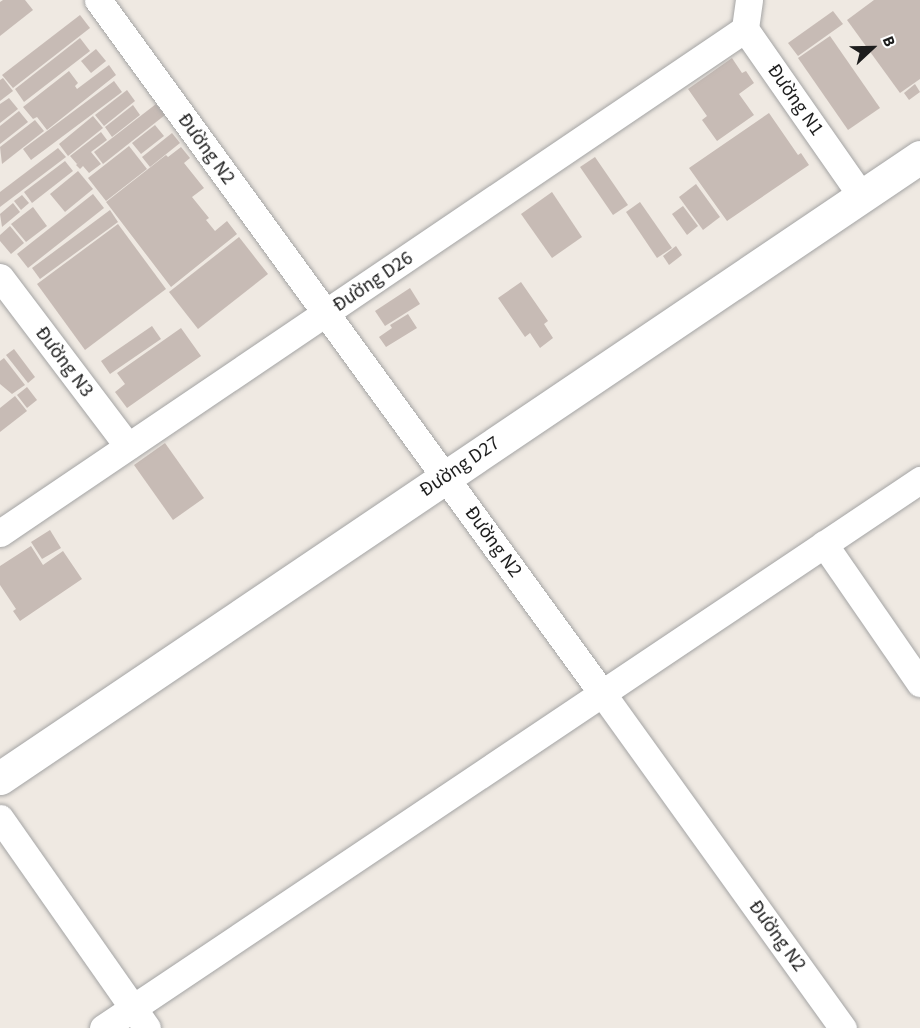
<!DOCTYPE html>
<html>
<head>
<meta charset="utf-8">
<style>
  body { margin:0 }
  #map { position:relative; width:920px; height:1028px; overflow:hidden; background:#efe9e2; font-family:"Source Sans 3",sans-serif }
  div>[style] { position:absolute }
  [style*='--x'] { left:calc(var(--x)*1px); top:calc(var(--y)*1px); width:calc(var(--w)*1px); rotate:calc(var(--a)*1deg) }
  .building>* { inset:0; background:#c7bbb5 }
  .roads { filter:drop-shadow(0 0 2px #a4a4a4) drop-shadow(0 0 2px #a4a4a4) }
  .minor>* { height:27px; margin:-13.5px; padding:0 13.5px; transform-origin:13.5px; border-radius:13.5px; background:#fff }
  .tertiary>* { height:33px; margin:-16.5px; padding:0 16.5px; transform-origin:16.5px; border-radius:16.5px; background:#fff }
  span { translate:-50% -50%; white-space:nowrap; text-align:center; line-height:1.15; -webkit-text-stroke:6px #fff; paint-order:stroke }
  .street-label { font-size:20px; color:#1d1d1d }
  .north { position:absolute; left:842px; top:18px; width:60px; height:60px; -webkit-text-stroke:4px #fff; paint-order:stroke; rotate:68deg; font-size:16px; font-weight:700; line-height:24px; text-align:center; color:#1d1d1d }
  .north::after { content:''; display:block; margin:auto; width:21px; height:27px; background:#1d1d1d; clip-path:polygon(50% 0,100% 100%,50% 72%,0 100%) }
</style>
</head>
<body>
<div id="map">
  <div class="building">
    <div style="clip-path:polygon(3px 0,25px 0,33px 10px,0 36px,0 2px)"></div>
    <div style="clip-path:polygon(874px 0,920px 0,920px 79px,900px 93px,847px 20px)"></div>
    <div style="clip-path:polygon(833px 11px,843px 24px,798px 56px,788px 43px)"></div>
    <div style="clip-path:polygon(80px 15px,90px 28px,13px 88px,2px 75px)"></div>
    <div style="clip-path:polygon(830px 36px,880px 108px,848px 130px,798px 58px)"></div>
    <div style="clip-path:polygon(80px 38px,90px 51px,24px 102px,15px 89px)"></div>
    <div style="clip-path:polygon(96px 49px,106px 61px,91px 73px,81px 61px)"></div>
    <div style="clip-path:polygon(732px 58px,742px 73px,746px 71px,754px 83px,739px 94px,754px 115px,717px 141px,702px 120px,707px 116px,688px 89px)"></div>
    <div style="clip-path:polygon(109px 65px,116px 75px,47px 130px,37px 117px,33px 119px,23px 107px,69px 71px,78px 83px,75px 86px,77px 89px)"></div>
    <div style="clip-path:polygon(3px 78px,13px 91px,0 101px,0 80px)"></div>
    <div style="clip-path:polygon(114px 81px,122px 92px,31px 160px,23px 149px)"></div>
    <div style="clip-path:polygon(915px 84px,920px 92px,909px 100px,904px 93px)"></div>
    <div style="clip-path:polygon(127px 90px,135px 101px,104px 126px,95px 115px)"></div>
    <div style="clip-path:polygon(9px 98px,18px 109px,0 123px,0 104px)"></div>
    <div style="clip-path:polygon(156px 104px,165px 115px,103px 164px,94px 152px)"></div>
    <div style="clip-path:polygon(133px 105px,140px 115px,112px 137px,105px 127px)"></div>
    <div style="clip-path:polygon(19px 111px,28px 122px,0 144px,0 126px)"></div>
    <div style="clip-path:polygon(769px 113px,798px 155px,801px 153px,809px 165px,727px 221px,689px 168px)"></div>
    <div style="clip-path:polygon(93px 116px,103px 128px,68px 156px,59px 144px)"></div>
    <div style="clip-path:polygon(35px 120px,44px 131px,2px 164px,0 147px)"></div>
    <div style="clip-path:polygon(155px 125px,164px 136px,141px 154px,132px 143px)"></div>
    <div style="clip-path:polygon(101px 132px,107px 140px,91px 152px,101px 164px,89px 173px,83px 166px,80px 169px,76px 165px,86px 156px,77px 164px,70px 156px)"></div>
    <div style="clip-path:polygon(172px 133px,180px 143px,150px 167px,142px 157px)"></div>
    <div style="clip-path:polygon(129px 146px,147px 169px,106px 201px,88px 178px)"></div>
    <div style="clip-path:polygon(181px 147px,190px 158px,184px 163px,204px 188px,192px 197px,209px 218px,206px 220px,215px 231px,227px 221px,237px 234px,171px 287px,106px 202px,166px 155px,168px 157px)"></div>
    <div style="clip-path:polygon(58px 148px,66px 157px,0 207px,0 192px)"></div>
    <div style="clip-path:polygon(595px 157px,628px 205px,613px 215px,580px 167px)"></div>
    <div style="clip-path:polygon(65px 161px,73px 171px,32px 203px,24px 192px)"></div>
    <div style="clip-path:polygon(78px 171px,93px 189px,65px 212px,50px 194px)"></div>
    <div style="clip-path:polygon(696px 184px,720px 217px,703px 230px,679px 197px)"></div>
    <div style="clip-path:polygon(552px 192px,582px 237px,552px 258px,521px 214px)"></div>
    <div style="clip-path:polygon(93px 194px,104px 208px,28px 268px,17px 254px)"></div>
    <div style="clip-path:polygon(22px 195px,29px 203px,21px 210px,14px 201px)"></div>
    <div style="clip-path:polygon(640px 202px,672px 248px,657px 258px,626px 212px)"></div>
    <div style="clip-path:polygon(13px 203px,20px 212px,2px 227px,0 214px)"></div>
    <div style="clip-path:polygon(683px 206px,698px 226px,687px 235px,672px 214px)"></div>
    <div style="clip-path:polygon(33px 207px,47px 226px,26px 242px,11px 224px)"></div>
    <div style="clip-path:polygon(110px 210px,118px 222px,40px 279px,32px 268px)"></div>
    <div style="clip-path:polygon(118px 224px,166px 289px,85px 350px,37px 284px)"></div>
    <div style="clip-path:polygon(10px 226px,24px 243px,11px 254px,0 241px,0 235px)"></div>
    <div style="clip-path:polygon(239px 237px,268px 274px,198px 329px,169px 292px)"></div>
    <div style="clip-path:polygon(676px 246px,682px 255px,669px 265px,663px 256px)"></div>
    <div style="clip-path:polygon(521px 282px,548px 321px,544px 324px,553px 338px,540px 348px,530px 333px,525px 337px,498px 298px)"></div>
    <div style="clip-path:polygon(410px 288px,420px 304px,385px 326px,375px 311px)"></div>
    <div style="clip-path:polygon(408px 314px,417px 328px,386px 347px,379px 337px,392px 328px,390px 325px)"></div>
    <div style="clip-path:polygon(152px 326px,161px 339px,110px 374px,101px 361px)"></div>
    <div style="clip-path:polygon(181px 328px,201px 356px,127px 408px,115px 392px,125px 384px,117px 373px)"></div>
    <div style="clip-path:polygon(14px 349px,35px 377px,28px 383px,6px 355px)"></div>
    <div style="clip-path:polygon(4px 358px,25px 385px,12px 394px,0 384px,0 361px)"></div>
    <div style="clip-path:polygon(27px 387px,37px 400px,27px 408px,17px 395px)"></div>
    <div style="clip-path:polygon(15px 396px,27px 411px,0 432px,0 408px)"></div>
    <div style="clip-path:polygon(165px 443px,204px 498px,173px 520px,134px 465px)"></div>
    <div style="clip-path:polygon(50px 530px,61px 548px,42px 559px,31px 542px)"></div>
    <div style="clip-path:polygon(31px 546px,43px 565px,63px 551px,82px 579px,20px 621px,13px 611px,16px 609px,0 585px,0 566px)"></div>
  </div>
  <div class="roads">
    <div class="minor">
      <div style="--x:98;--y:0;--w:857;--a:53.97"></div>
      <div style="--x:602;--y:693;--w:413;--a:54.3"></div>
      <div style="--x:749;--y:0;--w:29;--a:98"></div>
      <div style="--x:745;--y:29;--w:203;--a:55.1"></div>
      <div style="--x:0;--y:277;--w:212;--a:52.9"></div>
      <div style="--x:0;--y:533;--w:899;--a:-34.08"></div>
      <div style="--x:824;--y:544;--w:169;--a:55.4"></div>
      <div style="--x:0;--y:818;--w:256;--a:55"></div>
      <div style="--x:103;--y:1028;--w:984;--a:-33.85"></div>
    </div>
    <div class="tertiary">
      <div style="--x:0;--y:778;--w:1110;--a:-34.02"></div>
    </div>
  </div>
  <div class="street-label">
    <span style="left:795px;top:100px;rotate:55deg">Đường N1</span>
    <span style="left:206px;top:149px;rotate:54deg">Đường N2</span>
    <span style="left:373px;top:282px;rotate:-34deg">Đường D26</span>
    <span style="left:64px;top:362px;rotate:53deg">Đường N3</span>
    <span style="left:460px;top:467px;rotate:-34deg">Đường D27</span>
    <span style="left:493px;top:542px;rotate:54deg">Đường N2</span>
    <span style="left:777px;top:936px;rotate:54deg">Đường N2</span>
  </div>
  <div class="north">B</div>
</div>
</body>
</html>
